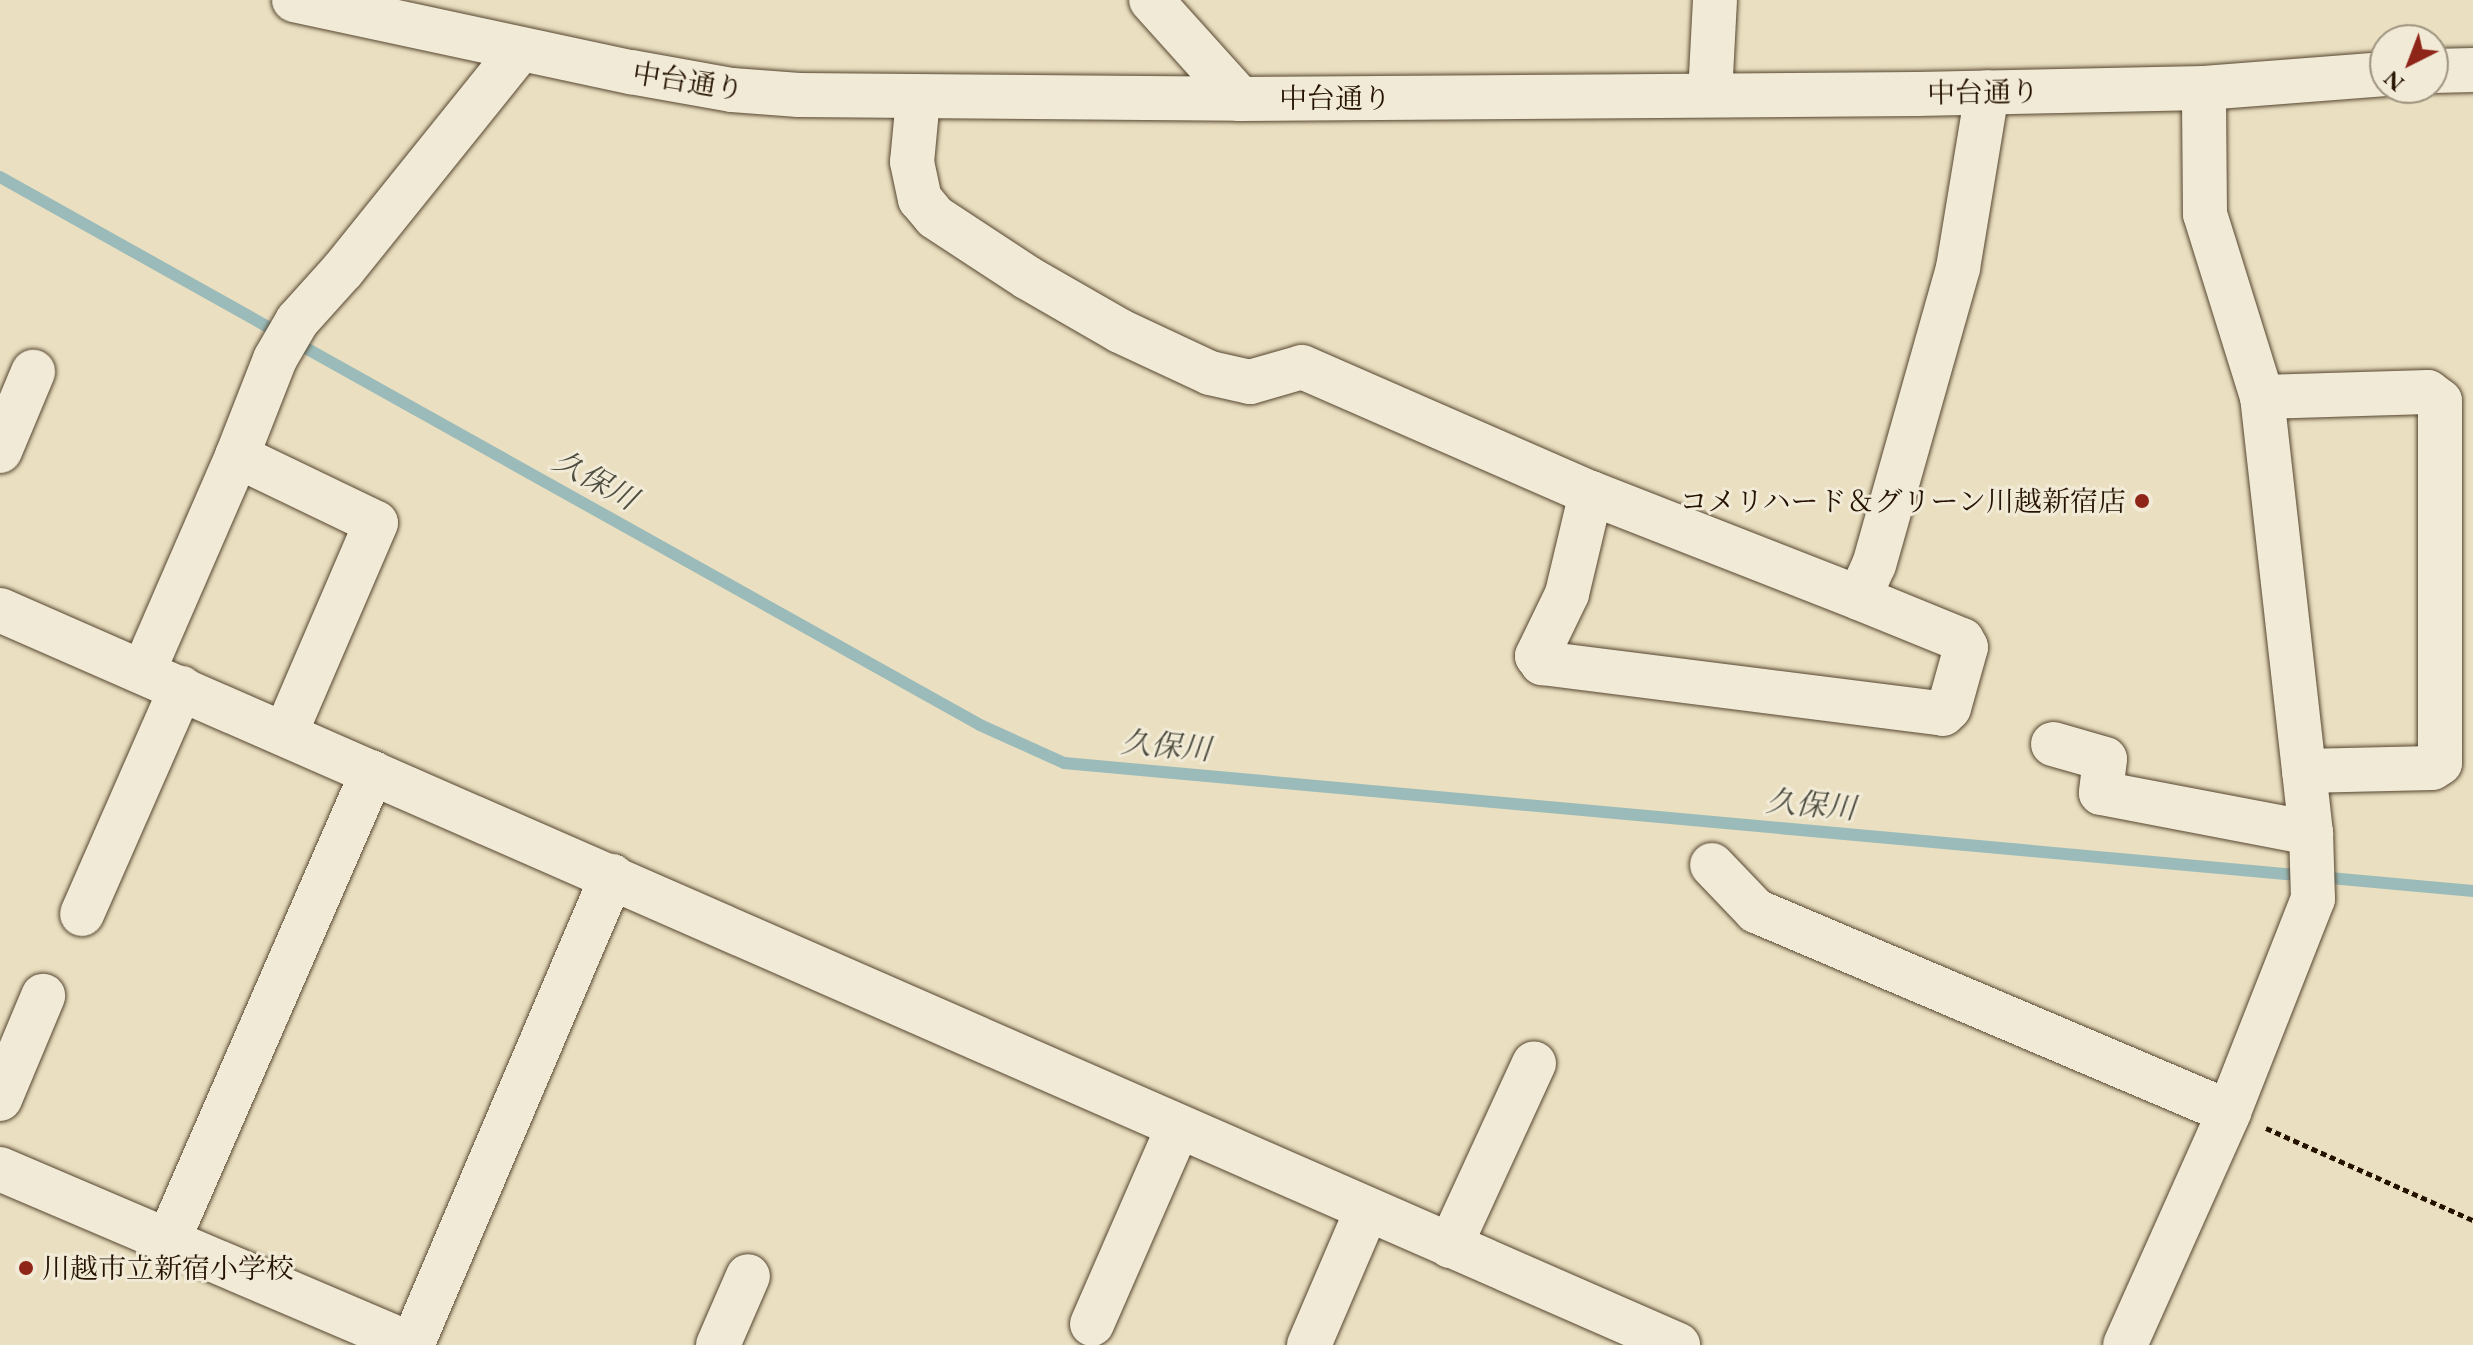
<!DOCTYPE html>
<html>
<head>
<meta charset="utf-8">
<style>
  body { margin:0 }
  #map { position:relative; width:2473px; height:1345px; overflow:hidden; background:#eadfc0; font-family:"EB Garamond","Noto Serif JP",serif }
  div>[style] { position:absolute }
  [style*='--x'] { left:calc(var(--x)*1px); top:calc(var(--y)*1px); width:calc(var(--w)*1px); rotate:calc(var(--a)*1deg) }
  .stream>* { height:12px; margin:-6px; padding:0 6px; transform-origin:6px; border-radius:6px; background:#9abbb9 }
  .path>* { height:5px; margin-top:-2.5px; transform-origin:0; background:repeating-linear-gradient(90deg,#251300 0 6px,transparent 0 10px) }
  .roads { filter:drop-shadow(0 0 2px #564630) drop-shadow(0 0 2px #564630) }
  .minor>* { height:44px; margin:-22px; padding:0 22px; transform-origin:22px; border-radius:22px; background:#f1ead6 }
  .dots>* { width:22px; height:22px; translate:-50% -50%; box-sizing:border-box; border:4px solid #f1ead6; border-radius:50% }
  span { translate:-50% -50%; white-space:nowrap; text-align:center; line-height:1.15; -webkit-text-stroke:6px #f1ead6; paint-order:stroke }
  .street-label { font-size:28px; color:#251300 }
  .poi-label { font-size:28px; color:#251300 }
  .right { translate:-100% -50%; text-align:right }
  .left { translate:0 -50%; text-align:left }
  .water-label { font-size:30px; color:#4e4e41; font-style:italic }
  .north { position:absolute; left:2369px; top:24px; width:80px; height:80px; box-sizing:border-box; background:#f1ead6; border:2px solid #9f9480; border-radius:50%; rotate:222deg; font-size:22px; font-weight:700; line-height:32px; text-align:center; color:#251300 }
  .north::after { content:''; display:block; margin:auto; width:28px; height:36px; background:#8f2418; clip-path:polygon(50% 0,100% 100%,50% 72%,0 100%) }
</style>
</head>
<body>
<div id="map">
  <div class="stream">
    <div style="--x:0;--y:177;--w:1123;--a:29.21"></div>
    <div style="--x:980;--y:725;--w:92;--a:24.3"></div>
    <div style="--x:1064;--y:763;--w:1415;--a:5.19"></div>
  </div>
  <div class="path">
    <div style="--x:2266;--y:1128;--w:227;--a:24"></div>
  </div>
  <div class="roads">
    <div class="minor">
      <div style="--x:294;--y:0;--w:345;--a:12.1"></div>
      <div style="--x:631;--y:72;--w:103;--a:10.1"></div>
      <div style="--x:732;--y:90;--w:67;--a:4.3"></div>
      <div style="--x:799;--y:95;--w:441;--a:0.5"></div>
      <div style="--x:1240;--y:99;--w:677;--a:-0.42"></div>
      <div style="--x:1917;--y:94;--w:287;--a:-1.2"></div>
      <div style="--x:2204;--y:88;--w:182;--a:-4.4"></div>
      <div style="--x:1151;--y:0;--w:133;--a:48"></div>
      <div style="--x:2433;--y:71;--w:40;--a:-1.4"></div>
      <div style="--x:1710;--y:95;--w:95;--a:-87"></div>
      <div style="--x:918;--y:99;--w:63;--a:95.4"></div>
      <div style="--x:912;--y:162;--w:38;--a:78"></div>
      <div style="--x:920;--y:199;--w:23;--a:50"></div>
      <div style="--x:935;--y:217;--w:111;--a:33.3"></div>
      <div style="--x:1028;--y:278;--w:106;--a:29.9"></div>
      <div style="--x:1120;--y:331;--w:99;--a:25"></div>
      <div style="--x:1210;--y:373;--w:41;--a:12.7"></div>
      <div style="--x:1250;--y:382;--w:54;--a:-16.1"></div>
      <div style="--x:1302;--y:367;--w:315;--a:23.6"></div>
      <div style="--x:1591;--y:493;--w:288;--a:21.4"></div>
      <div style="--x:1859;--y:598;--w:36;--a:-66"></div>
      <div style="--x:1874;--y:565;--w:309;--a:-74.2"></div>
      <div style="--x:1958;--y:268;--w:178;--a:-80.6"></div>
      <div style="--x:2262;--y:397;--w:166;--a:-1.7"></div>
      <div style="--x:2428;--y:392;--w:15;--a:37"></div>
      <div style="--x:2440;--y:401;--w:362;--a:90"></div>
      <div style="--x:2440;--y:763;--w:9;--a:148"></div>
      <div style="--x:2432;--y:768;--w:128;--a:178.7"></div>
      <div style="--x:0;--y:451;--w:86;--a:-67.3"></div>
      <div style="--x:237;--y:456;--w:154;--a:25.7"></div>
      <div style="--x:376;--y:523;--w:230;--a:113.3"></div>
      <div style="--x:1591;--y:493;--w:104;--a:103.4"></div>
      <div style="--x:1567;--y:594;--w:69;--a:115.8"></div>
      <div style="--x:1537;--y:656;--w:9;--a:54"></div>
      <div style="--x:1542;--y:663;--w:404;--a:7.2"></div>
      <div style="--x:1943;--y:714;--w:8;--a:-45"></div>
      <div style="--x:1949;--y:708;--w:63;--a:-74.4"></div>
      <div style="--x:1966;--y:647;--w:8;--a:-120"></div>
      <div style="--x:1962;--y:640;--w:111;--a:-157.8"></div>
      <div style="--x:0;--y:610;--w:1832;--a:23.65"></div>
      <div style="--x:144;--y:670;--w:233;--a:-66.5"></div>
      <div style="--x:237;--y:456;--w:104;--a:-68.6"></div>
      <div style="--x:275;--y:359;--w:44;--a:-59.9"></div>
      <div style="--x:297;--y:321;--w:69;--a:-48"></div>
      <div style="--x:343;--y:270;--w:282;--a:-51.2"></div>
      <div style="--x:2053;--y:744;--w:54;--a:16.1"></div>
      <div style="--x:2105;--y:759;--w:34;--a:97"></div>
      <div style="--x:2101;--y:793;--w:214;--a:10.8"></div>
      <div style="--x:1712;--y:865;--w:64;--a:46.3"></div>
      <div style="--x:1756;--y:911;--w:514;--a:23.02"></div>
      <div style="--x:82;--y:914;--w:247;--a:-66.3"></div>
      <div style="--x:0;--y:1099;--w:112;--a:-67.3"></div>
      <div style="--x:0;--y:1169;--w:448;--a:23.1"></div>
      <div style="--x:168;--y:1241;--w:511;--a:-66.45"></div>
      <div style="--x:1450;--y:1246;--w:201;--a:-65.3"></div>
      <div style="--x:1092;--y:1324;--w:215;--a:-66.4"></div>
      <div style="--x:412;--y:1345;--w:510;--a:-66.9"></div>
      <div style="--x:718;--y:1345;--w:75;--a:-66.5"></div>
      <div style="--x:1309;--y:1345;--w:147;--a:-66.8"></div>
      <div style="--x:2125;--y:1345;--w:255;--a:-65.9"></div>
      <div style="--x:2229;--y:1112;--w:229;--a:-68.5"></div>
      <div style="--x:2313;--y:899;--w:66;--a:-91.7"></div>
      <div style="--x:2311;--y:833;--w:439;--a:-96.4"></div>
      <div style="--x:2262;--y:397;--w:192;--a:-107.3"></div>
      <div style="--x:2205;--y:214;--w:126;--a:-90.5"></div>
    </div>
  </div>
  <div class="dots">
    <div style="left:2142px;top:501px;background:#8f2418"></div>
    <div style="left:26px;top:1268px;background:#8f2418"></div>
  </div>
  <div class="street-label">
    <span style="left:688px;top:81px;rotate:9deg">中台通り</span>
    <span style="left:1983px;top:92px;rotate:-1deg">中台通り</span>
    <span style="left:1335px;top:98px">中台通り</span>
  </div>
  <div class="poi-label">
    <span class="right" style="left:2126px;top:501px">コメリハード＆グリーン川越新宿店</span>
    <span class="left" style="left:42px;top:1268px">川越市立新宿小学校</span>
  </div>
  <div class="water-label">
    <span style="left:595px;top:480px;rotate:29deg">久保川</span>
    <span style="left:1166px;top:746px;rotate:5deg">久保川</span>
    <span style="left:1811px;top:805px;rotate:5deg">久保川</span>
  </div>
  <div class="north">N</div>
</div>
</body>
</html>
